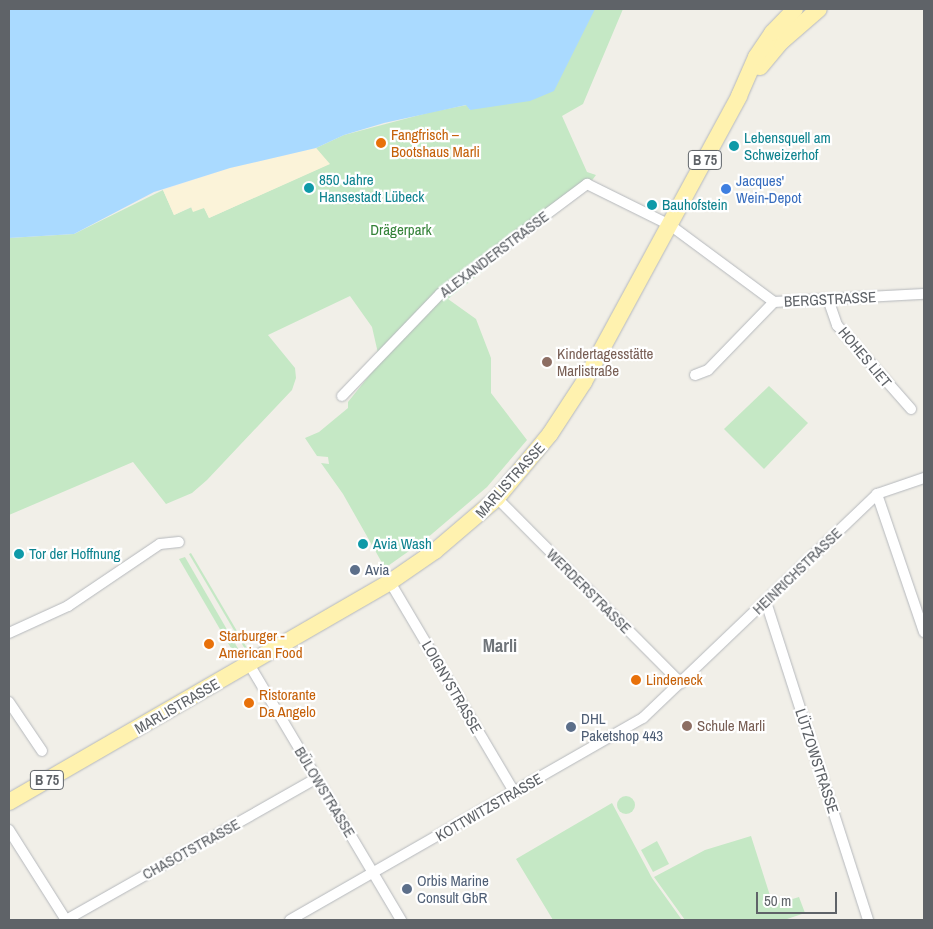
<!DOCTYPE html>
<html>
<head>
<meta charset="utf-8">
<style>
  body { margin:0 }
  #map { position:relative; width:933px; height:929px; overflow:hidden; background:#f1efe8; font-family:"Archivo Narrow",sans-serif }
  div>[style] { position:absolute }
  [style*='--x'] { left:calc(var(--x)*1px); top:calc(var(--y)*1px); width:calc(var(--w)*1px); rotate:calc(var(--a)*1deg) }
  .green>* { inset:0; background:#c5e8c5 }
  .round { border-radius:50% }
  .sand>* { inset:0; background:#fbf3d9 }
  .water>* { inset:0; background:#aadaff }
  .roads { filter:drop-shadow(0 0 1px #b5b8bc) drop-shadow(0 0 1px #b5b8bc) }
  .street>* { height:10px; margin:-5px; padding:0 5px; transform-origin:5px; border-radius:5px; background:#fff }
  .primary>* { height:16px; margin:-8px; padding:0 8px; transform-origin:8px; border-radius:8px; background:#fff2af }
  .dots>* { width:14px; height:14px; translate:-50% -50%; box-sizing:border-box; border:2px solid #fff; border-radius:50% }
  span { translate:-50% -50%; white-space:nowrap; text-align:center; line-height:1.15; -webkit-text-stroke:4.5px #fff; paint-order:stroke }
  .shield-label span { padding:1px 4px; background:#fff; border:1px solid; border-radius:4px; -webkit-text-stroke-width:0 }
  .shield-label { font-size:14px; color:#5f6368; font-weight:700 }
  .food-label { font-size:15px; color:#c56008 }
  .left { translate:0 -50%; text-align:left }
  .culture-label { font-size:15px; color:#0d838f }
  .shop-label { font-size:15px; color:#366cbe }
  .park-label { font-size:15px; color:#348238 }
  .street-label { font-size:15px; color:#5f6368 }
  .education-label { font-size:15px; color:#785e54 }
  .service-label { font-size:15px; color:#4e5e75 }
  .quarter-label { font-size:18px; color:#70757a; font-weight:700 }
  .frame { position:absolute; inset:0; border:10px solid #5f6368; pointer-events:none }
  .scale { position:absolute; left:756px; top:892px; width:81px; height:22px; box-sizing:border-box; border:2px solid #5f6368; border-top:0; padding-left:6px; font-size:15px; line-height:18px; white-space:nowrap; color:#5f6368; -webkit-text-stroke:4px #fff; paint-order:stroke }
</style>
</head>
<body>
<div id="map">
  <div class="green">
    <div style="clip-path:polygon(595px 9px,623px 9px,583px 104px,562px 116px,587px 172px,596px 175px,584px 191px,448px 299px,476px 319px,491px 358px,491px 393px,527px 440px,487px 487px,426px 539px,385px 568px,343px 494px,321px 463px,329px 464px,328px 457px,317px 456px,305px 438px,319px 432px,348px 408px,348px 402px,380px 362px,372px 327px,350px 296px,268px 335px,295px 368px,296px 378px,292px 390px,207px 480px,192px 493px,166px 504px,133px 462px,9px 515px,9px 238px,74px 234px,163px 190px,174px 215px,192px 207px,193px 211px,204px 207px,209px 218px,329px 164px,316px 148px,344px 135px,431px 112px,467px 105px,470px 110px)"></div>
    <div style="clip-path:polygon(769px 386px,808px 423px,764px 469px,724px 429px)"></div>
    <div style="clip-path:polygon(191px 553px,247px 648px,245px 649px,189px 554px)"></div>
    <div style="clip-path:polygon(185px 557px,240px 652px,235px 655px,179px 559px)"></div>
    <div class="round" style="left:617px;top:796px;width:18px;height:18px"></div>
    <div style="clip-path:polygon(612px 803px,652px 878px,682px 920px,553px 920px,516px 859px)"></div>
    <div style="clip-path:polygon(751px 836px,773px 905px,799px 897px,805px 913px,784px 920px,685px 920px,654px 877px,705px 850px)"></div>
    <div style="clip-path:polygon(657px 841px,669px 864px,653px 872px,641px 850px)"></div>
  </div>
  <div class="sand">
    <div style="clip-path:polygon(316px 148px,330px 164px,209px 218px,204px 208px,193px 212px,191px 207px,174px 215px,163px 190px,230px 168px)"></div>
  </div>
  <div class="water">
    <div style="clip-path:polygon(9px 9px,595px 9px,554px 91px,530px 101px,470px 110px,466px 105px,384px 123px,344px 135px,316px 148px,230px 168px,154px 192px,74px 234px,9px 238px)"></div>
  </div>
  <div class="roads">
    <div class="street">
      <div style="--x:828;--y:299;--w:28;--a:71"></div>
      <div style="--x:837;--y:325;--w:112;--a:48.6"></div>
      <div style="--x:695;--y:375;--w:14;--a:-21"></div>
      <div style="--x:708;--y:370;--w:95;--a:-45.9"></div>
      <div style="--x:342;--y:396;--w:141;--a:-46.1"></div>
      <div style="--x:440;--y:294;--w:184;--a:-36.8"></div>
      <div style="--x:587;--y:184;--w:93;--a:26.3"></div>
      <div style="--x:670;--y:225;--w:129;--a:36.5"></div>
      <div style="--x:774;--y:302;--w:150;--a:-3.1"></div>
      <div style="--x:877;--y:494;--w:146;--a:71.2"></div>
      <div style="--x:497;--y:498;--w:261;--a:45.2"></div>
      <div style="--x:390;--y:582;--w:244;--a:59.4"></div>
      <div style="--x:766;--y:602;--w:334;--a:72.2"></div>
      <div style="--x:9;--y:633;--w:65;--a:-24.6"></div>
      <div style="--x:68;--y:606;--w:111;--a:-34"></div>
      <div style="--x:160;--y:544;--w:19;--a:-6"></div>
      <div style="--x:249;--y:664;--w:298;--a:59.3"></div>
      <div style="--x:9;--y:702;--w:59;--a:56"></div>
      <div style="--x:9;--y:830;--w:107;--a:57.7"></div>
      <div style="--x:66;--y:920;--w:288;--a:-29.5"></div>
      <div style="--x:290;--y:920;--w:407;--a:-29.8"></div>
      <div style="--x:643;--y:718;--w:324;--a:-43.7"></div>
      <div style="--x:877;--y:494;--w:50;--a:-18.8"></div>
    </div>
    <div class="primary">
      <div style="--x:760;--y:67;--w:33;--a:-50"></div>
      <div style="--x:781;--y:42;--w:50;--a:-41"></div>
      <div style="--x:9;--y:802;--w:440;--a:-30"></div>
      <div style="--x:390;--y:582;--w:55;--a:-34.6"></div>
      <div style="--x:435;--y:551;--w:82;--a:-40.5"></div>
      <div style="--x:497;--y:498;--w:83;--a:-50.4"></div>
      <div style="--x:550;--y:434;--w:62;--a:-56.8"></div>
      <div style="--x:584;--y:382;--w:325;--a:-61.5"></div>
      <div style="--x:739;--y:96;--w:43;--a:-66.4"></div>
      <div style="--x:756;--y:57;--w:29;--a:-56"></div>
      <div style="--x:772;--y:33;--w:33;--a:-46"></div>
    </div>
  </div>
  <div class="dots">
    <div style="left:381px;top:143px;background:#e8710a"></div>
    <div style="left:734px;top:146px;background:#0f9aa8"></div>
    <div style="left:309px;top:188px;background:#0f9aa8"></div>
    <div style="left:726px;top:189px;background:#3f7fe0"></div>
    <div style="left:652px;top:205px;background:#0f9aa8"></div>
    <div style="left:547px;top:362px;background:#8d6e63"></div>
    <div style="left:363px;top:544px;background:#0f9aa8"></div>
    <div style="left:19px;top:554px;background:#0f9aa8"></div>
    <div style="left:355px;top:570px;background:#5c6f8a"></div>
    <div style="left:209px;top:644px;background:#e8710a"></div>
    <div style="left:636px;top:680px;background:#e8710a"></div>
    <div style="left:249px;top:703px;background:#e8710a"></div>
    <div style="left:687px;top:726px;background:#8d6e63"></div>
    <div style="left:571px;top:727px;background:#5c6f8a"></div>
    <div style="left:407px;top:889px;background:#5c6f8a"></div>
  </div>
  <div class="shield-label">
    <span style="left:705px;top:160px">B 75</span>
    <span style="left:47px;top:780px">B 75</span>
  </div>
  <div class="food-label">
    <span class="left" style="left:391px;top:143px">Fangfrisch –<br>Bootshaus Marli</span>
    <span class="left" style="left:219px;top:644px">Starburger -<br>American Food</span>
    <span class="left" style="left:646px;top:680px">Lindeneck</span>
    <span class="left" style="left:259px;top:703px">Ristorante<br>Da Angelo</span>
  </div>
  <div class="culture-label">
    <span class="left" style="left:744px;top:146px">Lebensquell am<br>Schweizerhof</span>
    <span class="left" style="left:319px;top:188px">850 Jahre<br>Hansestadt Lübeck</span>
    <span class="left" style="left:662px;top:205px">Bauhofstein</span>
    <span class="left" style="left:373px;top:544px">Avia Wash</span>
    <span class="left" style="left:29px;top:554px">Tor der Hoffnung</span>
  </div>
  <div class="shop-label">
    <span class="left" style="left:736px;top:189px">Jacques'<br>Wein-Depot</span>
  </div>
  <div class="park-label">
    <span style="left:401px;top:230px">Drägerpark</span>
  </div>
  <div class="street-label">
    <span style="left:494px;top:254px;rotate:-37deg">ALEXANDERSTRASSE</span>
    <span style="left:830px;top:299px;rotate:-3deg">BERGSTRASSE</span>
    <span style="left:865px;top:357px;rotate:50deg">HOHES LIET</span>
    <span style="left:510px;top:480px;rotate:-48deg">MARLISTRASSE</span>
    <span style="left:797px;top:571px;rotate:-44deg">HEINRICHSTRASSE</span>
    <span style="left:589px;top:591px;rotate:45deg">WERDERSTRASSE</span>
    <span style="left:452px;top:687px;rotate:60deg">LOIGNYSTRASSE</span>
    <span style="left:177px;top:706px;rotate:-30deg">MARLISTRASSE</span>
    <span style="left:817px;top:761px;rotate:72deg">LÜTZOWSTRASSE</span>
    <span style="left:325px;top:792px;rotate:59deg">BÜLOWSTRASSE</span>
    <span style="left:489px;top:807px;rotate:-30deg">KOTTWITZSTRASSE</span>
    <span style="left:191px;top:849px;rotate:-29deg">CHASOTSTRASSE</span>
  </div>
  <div class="education-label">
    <span class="left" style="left:557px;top:362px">Kindertagesstätte<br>Marlistraße</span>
    <span class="left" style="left:697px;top:726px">Schule Marli</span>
  </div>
  <div class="service-label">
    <span class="left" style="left:365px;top:570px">Avia</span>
    <span class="left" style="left:581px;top:727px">DHL<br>Paketshop 443</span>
    <span class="left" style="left:417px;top:889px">Orbis Marine<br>Consult GbR</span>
  </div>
  <div class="quarter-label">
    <span style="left:500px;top:646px">Marli</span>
  </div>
  <div class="frame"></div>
  <div class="scale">50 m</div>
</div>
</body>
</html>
